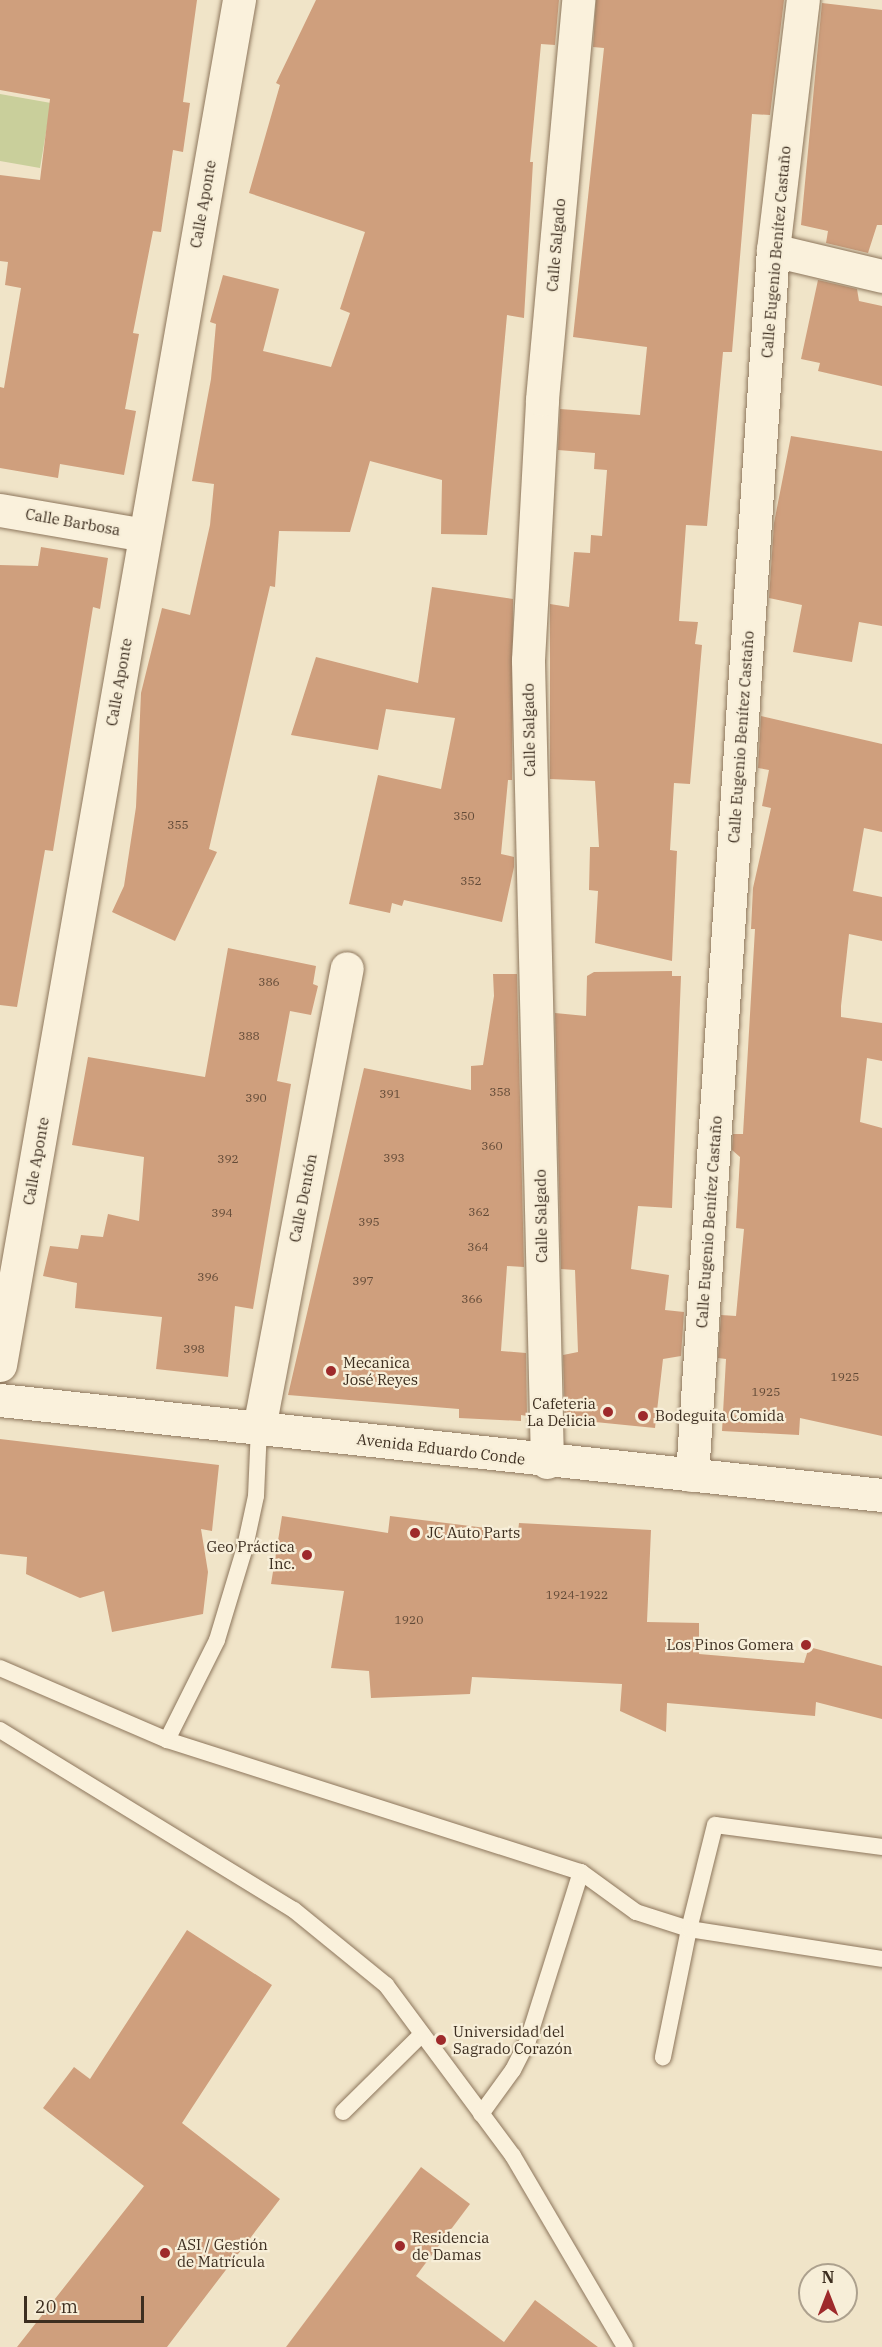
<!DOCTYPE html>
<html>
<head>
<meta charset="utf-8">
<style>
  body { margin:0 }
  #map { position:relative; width:882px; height:2347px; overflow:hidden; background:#f0e4c8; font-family:"IBM Plex Serif",serif }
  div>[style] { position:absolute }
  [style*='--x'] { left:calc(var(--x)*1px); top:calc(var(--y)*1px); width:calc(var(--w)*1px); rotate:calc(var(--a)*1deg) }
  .green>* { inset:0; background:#c9cf9b }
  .building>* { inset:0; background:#cf9f7d }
  .roads { filter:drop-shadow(0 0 2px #8d765c) drop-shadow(0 0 2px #8d765c) }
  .lane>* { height:16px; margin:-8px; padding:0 8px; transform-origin:8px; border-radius:8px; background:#faf1dc }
  .street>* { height:33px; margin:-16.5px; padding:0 16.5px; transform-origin:16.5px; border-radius:16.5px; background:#faf1dc }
  .secondary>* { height:33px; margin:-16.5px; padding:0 16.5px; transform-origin:16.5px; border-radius:16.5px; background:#faf1dc }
  .dots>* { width:16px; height:16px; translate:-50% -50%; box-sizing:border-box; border:3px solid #f7eed8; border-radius:50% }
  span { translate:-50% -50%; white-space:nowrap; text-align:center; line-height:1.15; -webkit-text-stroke:4.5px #f7eed8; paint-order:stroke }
  .number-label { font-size:12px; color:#624a37 }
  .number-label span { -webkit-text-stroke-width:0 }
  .street-label { font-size:15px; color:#3d2e20 }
  .poi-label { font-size:15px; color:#3d2e20 }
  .left { translate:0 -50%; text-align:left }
  .right { translate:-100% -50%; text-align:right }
  .north { position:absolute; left:798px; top:2263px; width:60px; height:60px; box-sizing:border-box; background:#f7eed8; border:2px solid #ada18e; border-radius:50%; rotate:0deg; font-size:16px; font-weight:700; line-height:24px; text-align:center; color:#3d2e20 }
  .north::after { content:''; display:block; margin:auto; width:21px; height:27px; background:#9e2a2b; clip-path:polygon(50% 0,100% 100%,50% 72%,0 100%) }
  .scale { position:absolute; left:24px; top:2296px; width:120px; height:27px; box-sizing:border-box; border:3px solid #3d2e20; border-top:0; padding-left:8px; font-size:18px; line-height:21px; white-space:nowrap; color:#3d2e20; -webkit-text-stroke:4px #f7eed8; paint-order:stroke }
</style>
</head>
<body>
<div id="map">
  <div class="green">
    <div style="clip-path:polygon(0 94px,51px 103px,40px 168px,0 161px)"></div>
  </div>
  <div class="building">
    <div style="clip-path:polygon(0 0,197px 0,183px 102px,190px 103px,183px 152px,173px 150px,161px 232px,153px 231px,133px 333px,139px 334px,125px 409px,136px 411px,124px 475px,60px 464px,58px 478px,0 468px,0 387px,4px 388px,21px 288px,5px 285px,8px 262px,0 261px,0 175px,40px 180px,50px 99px,0 90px)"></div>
    <div style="clip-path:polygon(316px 0,559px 0,555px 45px,541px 44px,530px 162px,533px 162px,524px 318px,507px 315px,487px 535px,441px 534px,442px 480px,370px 461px,350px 532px,279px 531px,275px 587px,270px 586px,209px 849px,217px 852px,175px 941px,112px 912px,124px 886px,136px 807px,141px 693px,162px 608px,190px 615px,210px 525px,214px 484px,192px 481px,211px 379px,216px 324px,210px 322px,223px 275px,279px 289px,263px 351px,331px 367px,350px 313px,340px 309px,365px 232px,249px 193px,280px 85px,276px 83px)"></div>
    <div style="clip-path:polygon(596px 0,784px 0,770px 115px,752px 114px,732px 352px,723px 352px,707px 526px,686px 525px,679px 621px,698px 622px,695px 644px,702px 645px,690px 784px,674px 783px,670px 850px,677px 851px,672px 961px,595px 943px,598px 891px,589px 890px,590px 847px,599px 847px,595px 781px,550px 779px,550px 604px,569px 607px,574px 552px,590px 553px,591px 535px,602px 536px,607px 470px,594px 469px,595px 453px,558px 450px,560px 409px,640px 415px,647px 347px,573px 337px,604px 48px,593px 47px)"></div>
    <div style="clip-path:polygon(822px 3px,882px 10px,882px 225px,877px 225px,868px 253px,826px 243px,828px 231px,801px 225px)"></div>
    <div style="clip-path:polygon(818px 280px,857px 289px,859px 301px,882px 306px,882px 386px,818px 371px,820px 363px,801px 359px)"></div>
    <div style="clip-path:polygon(791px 436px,882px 451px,882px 626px,859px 622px,852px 662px,793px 652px,802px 605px,769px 598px,774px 523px)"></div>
    <div style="clip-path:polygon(41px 547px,108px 558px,100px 609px,93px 607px,53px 851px,45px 850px,17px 1007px,0 1005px,0 565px,38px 566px)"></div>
    <div style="clip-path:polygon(432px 587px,513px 599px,512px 780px,508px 780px,501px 854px,514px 857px,514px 867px,502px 922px,404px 900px,402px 906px,392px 903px,390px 913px,349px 904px,378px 775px,441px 789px,455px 718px,386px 709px,378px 750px,291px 735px,316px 657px,418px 683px)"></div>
    <div style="clip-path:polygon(761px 716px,882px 744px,882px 832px,864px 828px,853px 891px,882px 897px,882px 941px,849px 934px,841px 1006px,841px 1017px,882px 1023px,882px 1061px,867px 1058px,860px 1122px,882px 1128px,882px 1436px,800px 1418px,799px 1435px,722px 1431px,726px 1359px,718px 1358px,721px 1315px,736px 1316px,744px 1229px,736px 1228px,740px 1157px,732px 1150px,733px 1134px,743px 1134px,755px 929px,751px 929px,753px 888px,771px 808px,762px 806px,769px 770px,758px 768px)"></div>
    <div style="clip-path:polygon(228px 948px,316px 966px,313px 984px,318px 986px,311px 1015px,290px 1011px,277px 1081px,291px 1084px,253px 1309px,235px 1306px,228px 1377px,156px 1369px,162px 1317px,75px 1308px,77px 1283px,43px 1276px,50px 1246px,78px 1249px,81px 1235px,103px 1237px,108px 1214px,139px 1221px,144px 1157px,72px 1145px,88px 1057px,205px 1077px)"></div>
    <div style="clip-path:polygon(672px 971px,672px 976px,681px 976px,672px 1208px,638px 1206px,631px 1269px,669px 1275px,665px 1310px,684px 1312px,681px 1356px,663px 1359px,655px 1428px,565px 1419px,563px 1355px,578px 1352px,575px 1270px,561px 1269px,555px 1013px,586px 1016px,587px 976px,594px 972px)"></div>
    <div style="clip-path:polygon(493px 974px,517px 974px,524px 1267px,507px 1266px,501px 1351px,526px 1353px,527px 1416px,521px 1415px,521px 1421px,459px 1418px,459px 1409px,288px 1395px,364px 1068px,471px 1090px,471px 1066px,483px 1065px,494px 996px)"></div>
    <div style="clip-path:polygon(0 1439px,219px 1465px,212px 1531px,201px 1529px,208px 1572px,203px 1614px,112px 1632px,104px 1591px,80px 1598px,26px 1574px,27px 1557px,0 1554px)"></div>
    <div style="clip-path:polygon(282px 1516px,388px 1533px,390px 1516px,518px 1532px,519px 1523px,651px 1530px,647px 1622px,699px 1623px,699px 1654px,804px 1663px,809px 1647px,882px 1666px,882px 1719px,816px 1702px,815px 1716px,667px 1703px,666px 1732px,620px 1711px,622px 1684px,472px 1677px,470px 1694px,371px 1698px,369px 1671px,331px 1668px,344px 1591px,271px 1584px)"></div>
    <div style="clip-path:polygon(187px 1930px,272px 1985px,182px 2123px,280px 2199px,167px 2347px,17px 2347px,144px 2186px,43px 2108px,74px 2067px,90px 2079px)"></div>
    <div style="clip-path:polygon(421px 2167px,470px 2204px,416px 2276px,504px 2342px,535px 2300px,598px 2347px,286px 2347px)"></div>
  </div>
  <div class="roads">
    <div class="lane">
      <div style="--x:0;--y:1668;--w:182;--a:23.3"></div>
      <div style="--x:167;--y:1740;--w:435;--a:17.7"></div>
      <div style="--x:581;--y:1872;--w:68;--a:36"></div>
      <div style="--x:636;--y:1912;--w:56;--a:17.8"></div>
      <div style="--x:689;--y:1929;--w:131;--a:101.5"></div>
      <div style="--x:0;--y:1730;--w:345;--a:31.5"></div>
      <div style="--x:294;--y:1910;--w:119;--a:39.2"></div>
      <div style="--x:386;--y:1985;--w:213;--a:53.4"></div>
      <div style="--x:513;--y:2156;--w:221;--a:59.6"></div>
      <div style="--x:167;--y:1740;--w:112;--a:-63.4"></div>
      <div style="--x:217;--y:1640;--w:97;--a:-73.2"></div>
      <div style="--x:245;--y:1547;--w:52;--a:-77.8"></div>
      <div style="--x:256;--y:1496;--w:68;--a:-87.5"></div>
      <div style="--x:882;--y:1847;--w:168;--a:-172.5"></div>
      <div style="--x:715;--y:1825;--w:107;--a:104"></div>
      <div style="--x:689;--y:1929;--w:195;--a:8.8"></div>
      <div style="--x:343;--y:2112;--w:111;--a:-44.6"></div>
      <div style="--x:481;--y:2114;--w:54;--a:-54"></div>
      <div style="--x:513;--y:2070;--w:34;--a:-63"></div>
      <div style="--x:528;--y:2040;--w:176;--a:-72.5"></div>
    </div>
    <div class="street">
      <div style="--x:773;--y:250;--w:112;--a:13.4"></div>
      <div style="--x:0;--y:510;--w:147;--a:9.8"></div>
      <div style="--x:0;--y:1365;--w:1386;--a:-80.07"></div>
      <div style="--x:259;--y:1428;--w:468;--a:-79.2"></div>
      <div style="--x:547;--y:1462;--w:802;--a:-91.36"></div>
      <div style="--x:528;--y:660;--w:261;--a:-86.9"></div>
      <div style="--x:542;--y:399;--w:401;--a:-84.8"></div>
      <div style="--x:692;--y:1475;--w:1228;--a:-86.22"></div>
      <div style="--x:773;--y:250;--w:252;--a:-83.2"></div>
    </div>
    <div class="secondary">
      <div style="--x:0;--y:1400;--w:887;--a:6.15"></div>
    </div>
  </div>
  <div class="dots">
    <div style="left:331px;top:1371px;background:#9e2a2b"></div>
    <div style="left:608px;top:1412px;background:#9e2a2b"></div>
    <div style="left:643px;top:1416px;background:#9e2a2b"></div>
    <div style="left:415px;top:1533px;background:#9e2a2b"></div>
    <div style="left:307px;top:1555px;background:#9e2a2b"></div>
    <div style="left:806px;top:1645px;background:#9e2a2b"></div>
    <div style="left:441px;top:2040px;background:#9e2a2b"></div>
    <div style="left:400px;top:2246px;background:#9e2a2b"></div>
    <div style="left:165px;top:2253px;background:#9e2a2b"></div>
  </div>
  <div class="number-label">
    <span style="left:464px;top:816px">350</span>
    <span style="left:178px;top:825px">355</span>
    <span style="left:471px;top:881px">352</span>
    <span style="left:269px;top:982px">386</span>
    <span style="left:249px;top:1036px">388</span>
    <span style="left:500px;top:1092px">358</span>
    <span style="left:390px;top:1094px">391</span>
    <span style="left:256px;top:1098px">390</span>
    <span style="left:492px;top:1146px">360</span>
    <span style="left:394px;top:1158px">393</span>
    <span style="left:228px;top:1159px">392</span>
    <span style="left:479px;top:1212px">362</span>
    <span style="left:222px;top:1213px">394</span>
    <span style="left:369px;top:1222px">395</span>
    <span style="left:478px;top:1247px">364</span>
    <span style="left:208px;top:1277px">396</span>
    <span style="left:363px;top:1281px">397</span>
    <span style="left:472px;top:1299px">366</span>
    <span style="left:194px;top:1349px">398</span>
    <span style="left:845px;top:1377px">1925</span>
    <span style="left:766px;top:1392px">1925</span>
    <span style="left:577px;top:1595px">1924-1922</span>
    <span style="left:409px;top:1620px">1920</span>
  </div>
  <div class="street-label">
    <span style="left:203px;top:204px;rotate:-80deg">Calle Aponte</span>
    <span style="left:556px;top:245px;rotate:-85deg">Calle Salgado</span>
    <span style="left:776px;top:252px;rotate:-85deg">Calle Eugenio Benítez Castaño</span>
    <span style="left:73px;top:522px;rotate:10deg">Calle Barbosa</span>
    <span style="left:119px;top:682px;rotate:-80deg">Calle Aponte</span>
    <span style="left:529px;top:730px;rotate:-91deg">Calle Salgado</span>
    <span style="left:741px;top:737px;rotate:-86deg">Calle Eugenio Benítez Castaño</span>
    <span style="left:36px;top:1161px;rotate:-80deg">Calle Aponte</span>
    <span style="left:303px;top:1198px;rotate:-79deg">Calle Dentón</span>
    <span style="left:541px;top:1216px;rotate:-91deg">Calle Salgado</span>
    <span style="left:709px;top:1222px;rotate:-86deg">Calle Eugenio Benítez Castaño</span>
    <span style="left:441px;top:1449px;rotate:7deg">Avenida Eduardo Conde</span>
  </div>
  <div class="poi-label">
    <span class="left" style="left:343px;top:1371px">Mecanica<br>José Reyes</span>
    <span class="right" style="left:596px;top:1412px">Cafeteria<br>La Delicia</span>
    <span class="left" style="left:655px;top:1416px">Bodeguita Comida</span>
    <span class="left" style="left:427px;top:1533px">JC Auto Parts</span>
    <span class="right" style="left:295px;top:1555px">Geo Práctica<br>Inc.</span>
    <span class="right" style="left:794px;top:1645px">Los Pinos Gomera</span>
    <span class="left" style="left:453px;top:2040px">Universidad del<br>Sagrado Corazón</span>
    <span class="left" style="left:412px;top:2246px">Residencia<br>de Damas</span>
    <span class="left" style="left:177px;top:2253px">ASI / Gestión<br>de Matrícula</span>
  </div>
  <div class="north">N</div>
  <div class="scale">20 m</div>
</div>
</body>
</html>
